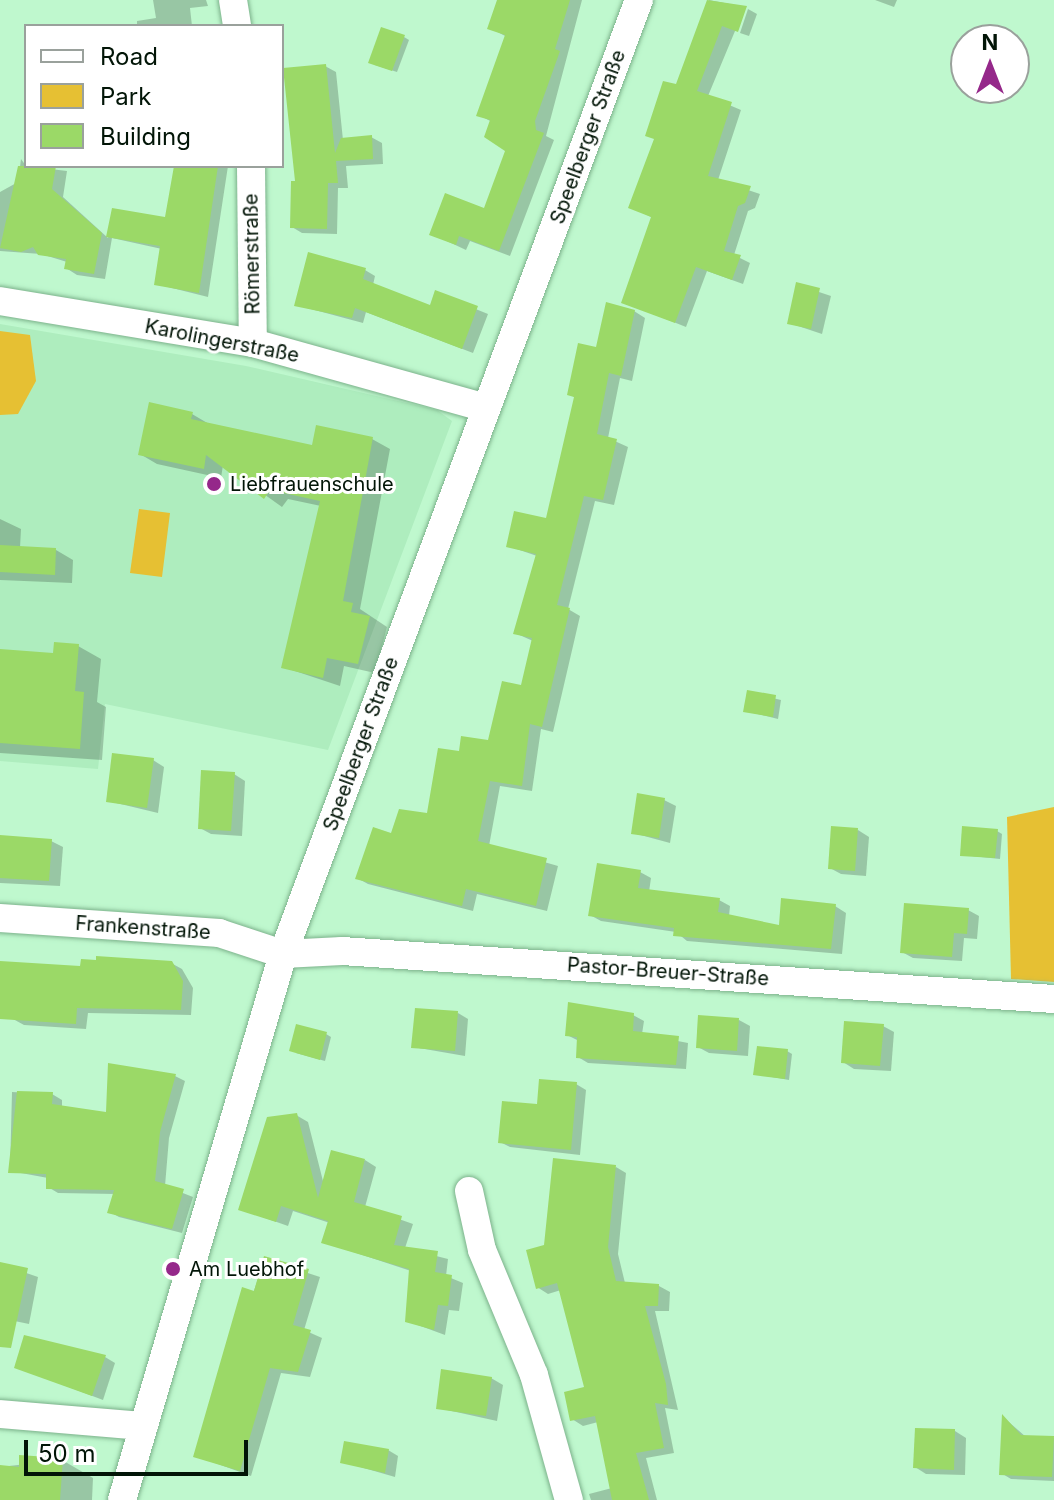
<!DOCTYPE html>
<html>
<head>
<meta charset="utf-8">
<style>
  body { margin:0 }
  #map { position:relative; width:1054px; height:1500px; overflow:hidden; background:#bff8ce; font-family:Inter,sans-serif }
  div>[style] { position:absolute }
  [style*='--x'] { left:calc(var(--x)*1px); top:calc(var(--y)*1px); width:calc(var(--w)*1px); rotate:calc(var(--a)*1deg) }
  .built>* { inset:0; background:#aeedbe }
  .green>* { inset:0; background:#e6c033 }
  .shadow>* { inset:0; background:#0003 }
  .building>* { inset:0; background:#9bd967 }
  .roads { filter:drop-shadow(0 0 2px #7cb28b) drop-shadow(0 0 2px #7cb28b) }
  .minor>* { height:28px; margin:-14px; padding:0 14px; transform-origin:14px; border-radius:14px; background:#fff }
  .dots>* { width:22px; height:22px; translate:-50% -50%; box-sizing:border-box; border:4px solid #fff; border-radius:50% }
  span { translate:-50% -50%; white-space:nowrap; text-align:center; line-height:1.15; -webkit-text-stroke:6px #fff; paint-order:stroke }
  .street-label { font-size:20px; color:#021507 }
  .poi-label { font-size:20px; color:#021507 }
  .left { translate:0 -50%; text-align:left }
  .legend { position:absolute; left:24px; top:24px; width:260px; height:144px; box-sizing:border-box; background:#fff; border:2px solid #9aa19c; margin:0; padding:10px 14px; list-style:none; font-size:24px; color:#021507 }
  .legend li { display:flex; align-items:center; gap:16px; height:40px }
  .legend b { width:40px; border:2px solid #9aa19c }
  .north { position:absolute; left:950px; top:24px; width:80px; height:80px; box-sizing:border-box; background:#fff; border:2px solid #9aa19c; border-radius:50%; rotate:0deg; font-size:22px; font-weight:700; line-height:32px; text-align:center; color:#021507 }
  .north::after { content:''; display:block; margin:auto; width:28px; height:36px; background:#95288a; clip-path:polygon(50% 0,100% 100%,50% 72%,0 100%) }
  .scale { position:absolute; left:24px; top:1440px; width:224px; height:36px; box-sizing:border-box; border:4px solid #021507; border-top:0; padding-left:10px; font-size:24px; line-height:28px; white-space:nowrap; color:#021507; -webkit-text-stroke:6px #fff; paint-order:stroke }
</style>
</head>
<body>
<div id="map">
  <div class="built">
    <div style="clip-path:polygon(0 324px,246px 366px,437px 410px,452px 421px,328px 750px,105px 704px,98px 769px,0 761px)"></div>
  </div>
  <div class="green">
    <div style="clip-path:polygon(0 331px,30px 335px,36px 381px,18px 414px,0 415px)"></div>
    <div style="clip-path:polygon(139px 509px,170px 513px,162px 577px,130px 573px)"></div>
    <div style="clip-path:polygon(1054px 807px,1054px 982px,1011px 979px,1007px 817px)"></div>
  </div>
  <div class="shadow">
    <div style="clip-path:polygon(153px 0,206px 0,208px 6px,190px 8px,192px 26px,137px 26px,137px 21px,156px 18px)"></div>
    <div style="clip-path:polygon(513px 0,582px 0,546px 136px,554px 140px,510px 256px,470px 241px,466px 250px,432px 234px,485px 210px,507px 150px,492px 122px,479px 115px,507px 37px,490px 28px)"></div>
    <div style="clip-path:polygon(709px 0,745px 7px,708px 96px,741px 110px,718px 180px,760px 194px,755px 208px,748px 211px,734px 255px,750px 263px,743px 284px,707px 271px,686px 327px,623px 302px,653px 218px,631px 207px)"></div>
    <div style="clip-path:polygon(875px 0,897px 0,894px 7px)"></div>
    <div style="clip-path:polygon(748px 9px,757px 14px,749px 36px,740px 33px)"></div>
    <div style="clip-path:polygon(404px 37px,409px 40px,397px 72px,375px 65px)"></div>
    <div style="clip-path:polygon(325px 66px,336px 72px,343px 140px,371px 137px,382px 143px,383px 164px,346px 166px,348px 188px,338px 188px,337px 234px,302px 233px,292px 227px,297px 183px)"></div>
    <div style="clip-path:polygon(21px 159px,26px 166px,67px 171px,63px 197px,108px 238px,113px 210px,166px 219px,176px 166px,228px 166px,208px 297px,156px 284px,162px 249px,112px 238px,105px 279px,77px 275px,66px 268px,67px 262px,41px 254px,0 251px,0 192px,18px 182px)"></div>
    <div style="clip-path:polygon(365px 270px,375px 276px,373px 285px,431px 307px,436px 293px,488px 314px,473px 353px,366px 312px,363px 323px,296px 305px)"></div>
    <div style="clip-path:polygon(798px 285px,831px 296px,822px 334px,789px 323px)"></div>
    <div style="clip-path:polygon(634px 311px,645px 318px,632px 381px,620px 378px,608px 438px,628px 447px,614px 505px,595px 501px,568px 609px,580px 616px,553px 732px,541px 729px,532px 791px,500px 786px,489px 846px,558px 866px,547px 911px,477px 894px,473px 911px,368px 884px,357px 878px,392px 835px,429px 815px,461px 753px,490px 743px,523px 687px,533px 641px,515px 633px,537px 556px,508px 546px,548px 520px,576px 398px,569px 394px,597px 350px)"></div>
    <div style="clip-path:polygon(192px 414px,209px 424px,314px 447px,372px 439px,390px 449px,360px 609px,387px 627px,375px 673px,344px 666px,340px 686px,283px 667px,321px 506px,288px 499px,282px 507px,223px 465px,221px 478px,157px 464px,140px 454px)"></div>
    <div style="clip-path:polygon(0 519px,21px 529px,20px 548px,56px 550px,73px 560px,72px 583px,0 580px)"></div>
    <div style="clip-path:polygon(78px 646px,101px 659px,97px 702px,106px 707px,102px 760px,0 753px,0 651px,55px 655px)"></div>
    <div style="clip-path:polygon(748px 692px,781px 700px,778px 719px,745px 711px)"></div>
    <div style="clip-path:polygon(153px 760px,164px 767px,158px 813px,108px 801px)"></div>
    <div style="clip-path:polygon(234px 774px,245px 781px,242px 836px,211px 834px,200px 828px)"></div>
    <div style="clip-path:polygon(664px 800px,676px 806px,670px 843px,633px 833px)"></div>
    <div style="clip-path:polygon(858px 830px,869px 837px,866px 876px,841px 874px,830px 868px)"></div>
    <div style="clip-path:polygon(997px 831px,1002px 834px,1000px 859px,962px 855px)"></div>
    <div style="clip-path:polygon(0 837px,51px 841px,63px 847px,60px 886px,0 883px)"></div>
    <div style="clip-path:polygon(640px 872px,651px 878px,649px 892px,719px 900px,730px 906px,729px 916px,780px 927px,835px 906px,846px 913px,842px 954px,687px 941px,676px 932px,601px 921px,590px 915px)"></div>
    <div style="clip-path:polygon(968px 910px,979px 916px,977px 939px,964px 938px,962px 961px,913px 958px,902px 952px)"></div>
    <div style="clip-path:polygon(0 962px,82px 968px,171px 963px,182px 969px,193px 988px,191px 1015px,88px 1013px,86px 1029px,24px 1025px,13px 1019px,0 992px)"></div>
    <div style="clip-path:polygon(458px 1013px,468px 1019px,465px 1056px,413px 1047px)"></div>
    <div style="clip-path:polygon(633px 1015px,644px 1021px,642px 1034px,688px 1043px,686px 1069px,588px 1063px,578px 1057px,577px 1040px,567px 1035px)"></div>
    <div style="clip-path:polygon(739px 1020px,750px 1026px,748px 1056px,709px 1053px,698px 1047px)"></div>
    <div style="clip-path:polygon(883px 1026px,894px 1032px,891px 1071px,854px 1069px,843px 1062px)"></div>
    <div style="clip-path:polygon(326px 1034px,331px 1037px,325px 1061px,296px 1053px)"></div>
    <div style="clip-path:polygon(787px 1051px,792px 1054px,789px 1080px,755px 1074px)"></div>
    <div style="clip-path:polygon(175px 1076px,185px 1081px,169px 1138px,165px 1186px,193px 1197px,182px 1233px,119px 1217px,110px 1212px,115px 1194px,58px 1193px,48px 1187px,48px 1178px,10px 1171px,12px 1092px,52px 1094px,62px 1100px,62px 1107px,108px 1114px)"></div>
    <div style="clip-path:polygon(576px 1084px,586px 1090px,580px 1155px,510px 1147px,500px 1142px,538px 1106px)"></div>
    <div style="clip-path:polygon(296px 1115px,308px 1122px,324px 1185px,365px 1160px,376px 1167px,365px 1207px,413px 1224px,405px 1248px,448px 1259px,446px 1276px,463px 1283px,459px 1311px,449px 1310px,445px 1335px,407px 1321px,411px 1271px,323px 1242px,330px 1223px,293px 1211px,288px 1226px,240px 1209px)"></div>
    <div style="clip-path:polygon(616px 1167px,626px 1173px,618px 1254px,625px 1283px,659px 1286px,670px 1292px,669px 1311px,655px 1311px,678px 1410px,665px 1408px,674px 1453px,646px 1458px,657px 1500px,591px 1500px,589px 1494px,612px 1488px,598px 1422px,583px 1426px,572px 1419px,586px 1389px,561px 1290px,548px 1294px,537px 1287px,546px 1247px)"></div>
    <div style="clip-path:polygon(265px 1259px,320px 1277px,304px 1330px,322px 1338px,310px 1377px,281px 1373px,251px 1476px,196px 1456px)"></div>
    <div style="clip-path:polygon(0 1264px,38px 1277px,29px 1324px,0 1318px)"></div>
    <div style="clip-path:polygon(105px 1357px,115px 1363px,103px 1400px,16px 1367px)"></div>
    <div style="clip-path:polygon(491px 1378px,503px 1385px,497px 1421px,438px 1408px)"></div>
    <div style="clip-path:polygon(1003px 1417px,1026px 1437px,1054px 1438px,1054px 1481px,1011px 1479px,1001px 1473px)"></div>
    <div style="clip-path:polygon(955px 1431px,966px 1438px,965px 1475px,926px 1474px,915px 1467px)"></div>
    <div style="clip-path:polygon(388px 1450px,398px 1456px,395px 1477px,343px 1462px)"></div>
    <div style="clip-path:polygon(62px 1460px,93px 1478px,92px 1500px,0 1500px,0 1467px)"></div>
  </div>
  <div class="building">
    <div style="clip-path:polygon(497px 0,570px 0,555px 49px,560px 51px,535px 121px,536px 130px,544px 133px,499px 251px,459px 236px,456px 245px,429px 235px,445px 193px,484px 208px,505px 151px,484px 137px,490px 120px,476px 116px,505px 35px,487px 29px)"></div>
    <div style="clip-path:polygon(707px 0,747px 6px,738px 32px,722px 26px,697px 91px,732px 102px,708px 176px,751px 186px,745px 203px,738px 206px,724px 251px,741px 255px,732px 280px,696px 267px,675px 323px,621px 303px,651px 217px,628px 208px,654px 139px,645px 136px,663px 81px,676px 84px)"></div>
    <div style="clip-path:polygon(381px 27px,405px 35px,392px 71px,368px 63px)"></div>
    <div style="clip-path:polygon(326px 64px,335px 153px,341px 138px,372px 135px,373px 159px,336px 161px,338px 183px,328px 183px,327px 229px,290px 228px,291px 181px,295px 181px,283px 68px)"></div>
    <div style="clip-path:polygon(18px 166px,56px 166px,52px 189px,102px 233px,94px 274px,64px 269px,66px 259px,38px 255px,33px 247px,21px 252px,0 248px)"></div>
    <div style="clip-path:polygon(174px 166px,218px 166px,199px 293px,154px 285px,160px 246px,106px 237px,112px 208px,165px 217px)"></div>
    <div style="clip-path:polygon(308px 252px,366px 268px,363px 279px,430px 305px,435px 290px,478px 306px,462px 349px,355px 308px,352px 318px,294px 306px)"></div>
    <div style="clip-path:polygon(796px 282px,820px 288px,811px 329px,787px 324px)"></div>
    <div style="clip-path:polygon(606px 302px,635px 310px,621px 376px,609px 373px,597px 434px,617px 439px,603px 500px,584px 496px,557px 605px,570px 608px,542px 727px,530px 724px,522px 786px,490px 781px,478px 841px,547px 858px,536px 906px,466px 889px,462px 906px,355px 879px,373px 827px,391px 833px,399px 809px,427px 813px,438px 748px,459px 751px,461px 736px,488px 740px,502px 681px,521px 685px,532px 638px,513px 634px,536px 554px,506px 547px,514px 511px,546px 518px,574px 397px,567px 395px,578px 343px,596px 347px)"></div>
    <div style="clip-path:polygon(149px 402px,193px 412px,191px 419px,312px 445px,316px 425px,373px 437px,343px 601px,353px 603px,351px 612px,370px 616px,358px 664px,327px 658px,323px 678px,281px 668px,320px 501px,270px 490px,264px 499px,206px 455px,204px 469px,138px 455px)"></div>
    <div style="clip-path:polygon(0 545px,56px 548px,55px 575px,0 572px)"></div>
    <div style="clip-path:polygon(54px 642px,79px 644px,75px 691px,84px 692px,80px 749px,0 743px,0 649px,53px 653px)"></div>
    <div style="clip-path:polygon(747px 690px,776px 695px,773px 717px,743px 712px)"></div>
    <div style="clip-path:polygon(112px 753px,154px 758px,147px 808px,106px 802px)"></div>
    <div style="clip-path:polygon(201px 770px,235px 772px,231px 831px,198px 829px)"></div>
    <div style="clip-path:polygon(637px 793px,665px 798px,659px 838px,631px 834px)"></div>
    <div style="clip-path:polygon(831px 826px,858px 828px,855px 871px,828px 869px)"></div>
    <div style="clip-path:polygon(962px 826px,998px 829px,995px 858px,960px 856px)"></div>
    <div style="clip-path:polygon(0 835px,52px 839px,49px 881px,0 878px)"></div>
    <div style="clip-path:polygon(597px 863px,641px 870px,638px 888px,720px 898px,718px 912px,779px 925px,781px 898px,836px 904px,831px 949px,673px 936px,674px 928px,588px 916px)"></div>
    <div style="clip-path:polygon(904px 903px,969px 908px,967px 934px,954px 933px,952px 957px,900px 953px)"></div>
    <div style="clip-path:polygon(96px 956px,172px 961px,183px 981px,181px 1010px,77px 1008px,76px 1024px,0 1019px,0 961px,80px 966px,81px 959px,96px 960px)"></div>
    <div style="clip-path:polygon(568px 1002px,634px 1013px,633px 1031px,679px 1036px,676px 1065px,576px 1058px,577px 1037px,565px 1036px)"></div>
    <div style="clip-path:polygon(415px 1008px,458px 1011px,455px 1051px,411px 1048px)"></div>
    <div style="clip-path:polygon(698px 1015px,739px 1018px,737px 1051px,696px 1048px)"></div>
    <div style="clip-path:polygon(844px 1021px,884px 1024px,880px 1066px,841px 1063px)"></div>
    <div style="clip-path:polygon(296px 1024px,327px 1032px,320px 1060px,289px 1051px)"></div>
    <div style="clip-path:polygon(757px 1046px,788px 1049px,785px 1079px,753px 1075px)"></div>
    <div style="clip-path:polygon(108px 1063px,176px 1074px,160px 1132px,155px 1181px,184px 1189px,172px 1229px,107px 1213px,114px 1190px,46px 1189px,46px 1174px,8px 1173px,17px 1091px,53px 1092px,52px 1104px,106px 1112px)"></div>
    <div style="clip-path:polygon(539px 1079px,577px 1082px,571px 1150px,498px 1143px,502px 1101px,537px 1104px)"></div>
    <div style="clip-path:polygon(297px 1113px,318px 1198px,331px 1150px,365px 1159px,354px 1202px,402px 1216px,394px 1245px,438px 1251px,435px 1272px,452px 1275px,448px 1306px,438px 1305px,434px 1330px,405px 1322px,409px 1269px,321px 1243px,328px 1221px,281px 1206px,276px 1222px,238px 1210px,267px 1117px)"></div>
    <div style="clip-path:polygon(553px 1158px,616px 1165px,608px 1247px,616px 1281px,659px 1284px,658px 1306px,645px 1306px,666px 1384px,668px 1405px,655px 1403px,664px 1448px,636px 1453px,649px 1500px,612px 1500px,595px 1416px,570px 1421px,564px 1392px,584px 1387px,557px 1283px,536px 1289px,526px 1250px,544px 1245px)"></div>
    <div style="clip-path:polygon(264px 1256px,309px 1269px,293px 1325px,311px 1330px,298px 1372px,270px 1368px,240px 1471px,193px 1457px,242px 1287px,254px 1291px)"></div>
    <div style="clip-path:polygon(0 1262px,28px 1268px,11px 1348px,0 1347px)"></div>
    <div style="clip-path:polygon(24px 1335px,106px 1355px,92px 1396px,14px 1368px)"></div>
    <div style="clip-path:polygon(441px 1369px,492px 1377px,486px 1416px,436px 1409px)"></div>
    <div style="clip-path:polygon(1002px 1414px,1021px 1435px,1054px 1436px,1052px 1477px,999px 1475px)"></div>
    <div style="clip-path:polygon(915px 1428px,955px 1429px,954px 1470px,913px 1468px)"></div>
    <div style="clip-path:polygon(344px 1441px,389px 1449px,385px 1473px,340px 1463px)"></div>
    <div style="clip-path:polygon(19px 1455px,63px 1458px,60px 1500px,0 1500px,0 1465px,19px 1467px)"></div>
  </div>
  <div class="roads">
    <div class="minor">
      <div style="--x:233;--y:0;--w:26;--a:81"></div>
      <div style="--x:251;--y:166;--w:177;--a:89.4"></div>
      <div style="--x:0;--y:301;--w:256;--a:9.4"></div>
      <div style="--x:253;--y:343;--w:242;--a:15.6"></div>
      <div style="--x:0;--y:918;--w:220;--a:3.9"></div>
      <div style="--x:219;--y:933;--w:67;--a:18.2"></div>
      <div style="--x:283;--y:954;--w:59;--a:-2.9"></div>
      <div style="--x:342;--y:951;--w:714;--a:3.86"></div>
      <div style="--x:469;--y:1191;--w:60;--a:77.6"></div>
      <div style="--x:482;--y:1250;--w:135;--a:67.4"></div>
      <div style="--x:534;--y:1375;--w:130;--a:74.4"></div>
      <div style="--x:0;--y:1414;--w:144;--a:4.8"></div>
      <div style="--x:122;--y:1500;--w:569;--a:-73.57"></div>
      <div style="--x:283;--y:954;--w:1018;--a:-69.54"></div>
    </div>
  </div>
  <div class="dots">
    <div style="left:214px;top:484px;background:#95288a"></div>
    <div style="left:173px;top:1269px;background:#95288a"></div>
  </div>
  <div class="street-label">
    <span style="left:588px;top:137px;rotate:-70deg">Speelberger Straße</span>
    <span style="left:252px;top:254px;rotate:-91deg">Römerstraße</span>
    <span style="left:222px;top:341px;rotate:11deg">Karolingerstraße</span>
    <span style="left:361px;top:744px;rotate:-70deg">Speelberger Straße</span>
    <span style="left:143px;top:928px;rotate:4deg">Frankenstraße</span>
    <span style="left:668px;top:972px;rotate:4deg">Pastor-Breuer-Straße</span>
  </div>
  <div class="poi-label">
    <span class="left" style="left:230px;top:484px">Liebfrauenschule</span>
    <span class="left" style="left:189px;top:1269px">Am Luebhof</span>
  </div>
  <ul class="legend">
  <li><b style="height:10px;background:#fff"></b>Road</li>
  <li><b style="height:22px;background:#e6c033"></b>Park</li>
  <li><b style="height:22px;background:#9bd967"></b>Building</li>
  </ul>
  <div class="north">N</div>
  <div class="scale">50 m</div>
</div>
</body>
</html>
